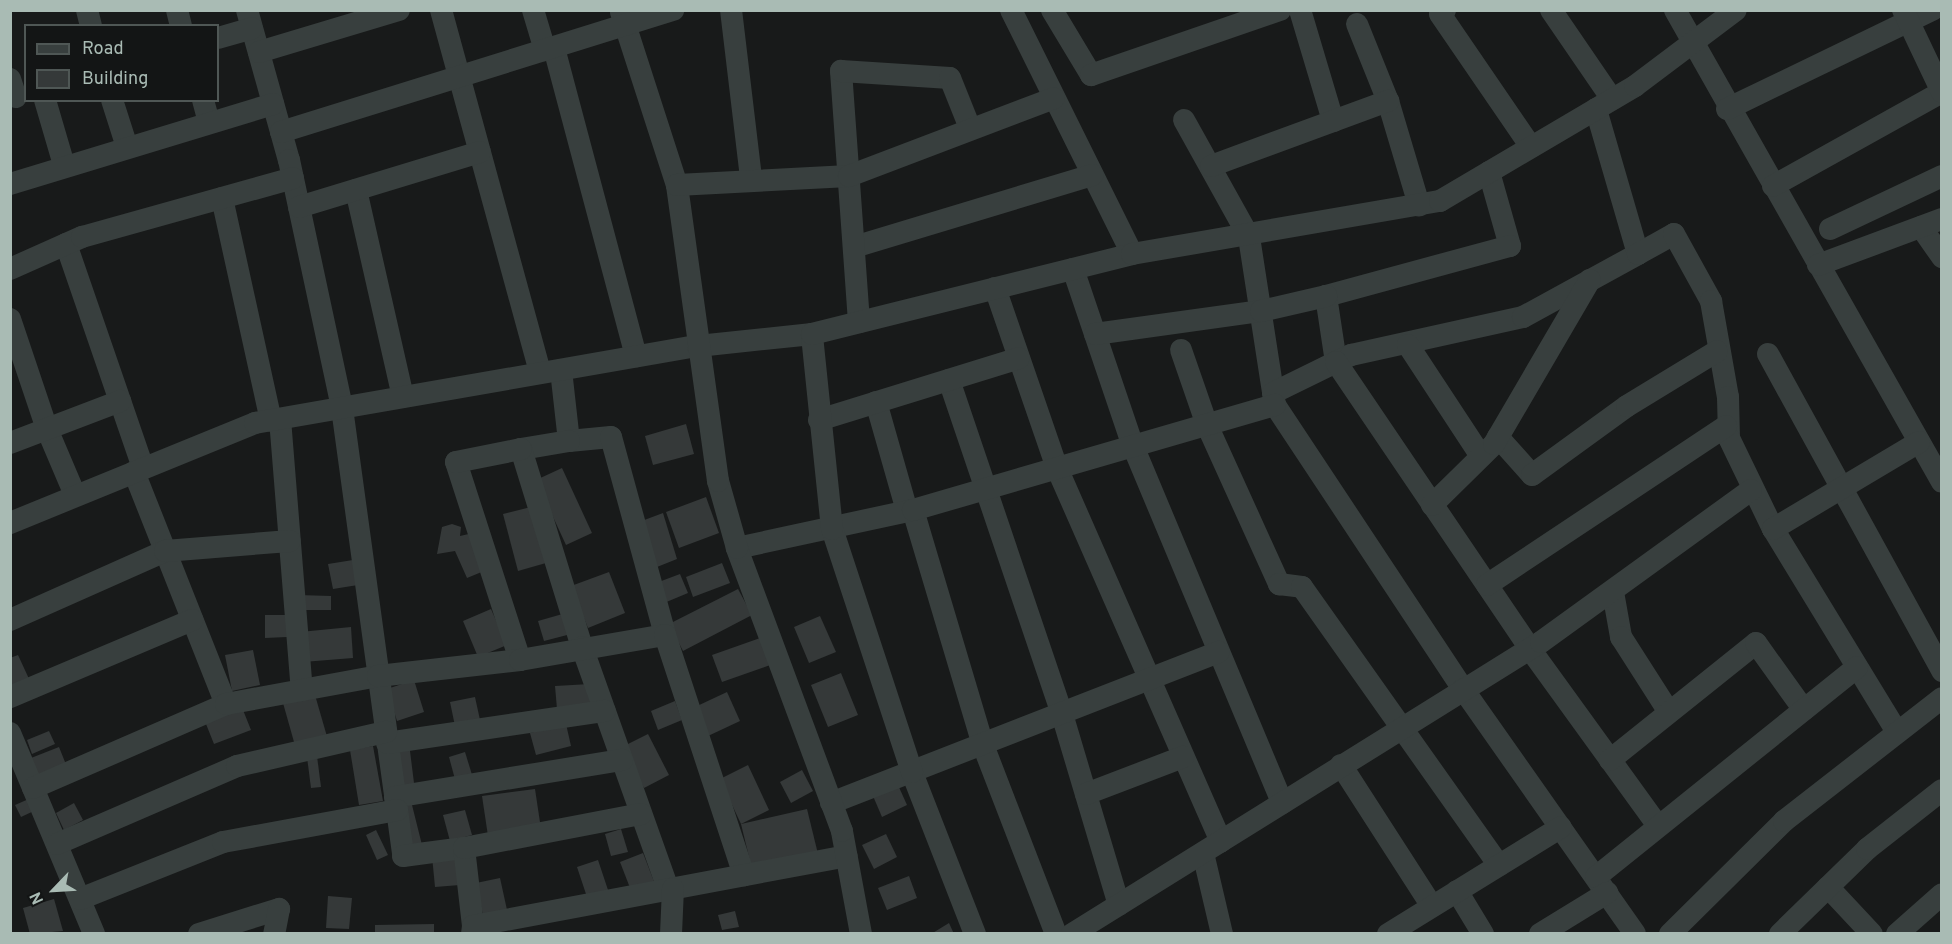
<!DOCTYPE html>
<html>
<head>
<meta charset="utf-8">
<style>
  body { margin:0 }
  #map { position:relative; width:1952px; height:944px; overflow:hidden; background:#181a1a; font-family:Overpass,sans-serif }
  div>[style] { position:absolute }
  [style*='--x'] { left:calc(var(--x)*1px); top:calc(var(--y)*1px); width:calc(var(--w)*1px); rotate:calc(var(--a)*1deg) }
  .building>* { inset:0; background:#353939 }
  .minor>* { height:22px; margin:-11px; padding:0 11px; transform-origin:11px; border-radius:11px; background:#383f3e }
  span { translate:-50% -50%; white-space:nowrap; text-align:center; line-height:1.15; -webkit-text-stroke:6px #131515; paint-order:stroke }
  .frame { position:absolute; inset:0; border:12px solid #a9bbb4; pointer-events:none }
  .legend { position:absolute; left:24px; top:24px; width:195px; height:78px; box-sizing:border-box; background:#131515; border:2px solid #4f5755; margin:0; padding:8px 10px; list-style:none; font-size:18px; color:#a9bbb4 }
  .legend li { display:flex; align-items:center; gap:12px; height:30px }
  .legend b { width:30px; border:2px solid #4f5755 }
  .north { position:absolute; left:24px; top:860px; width:60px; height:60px; -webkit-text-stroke:4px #131515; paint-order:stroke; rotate:245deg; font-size:16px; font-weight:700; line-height:24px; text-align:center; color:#a9bbb4 }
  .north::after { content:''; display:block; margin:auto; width:21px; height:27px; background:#a9bbb4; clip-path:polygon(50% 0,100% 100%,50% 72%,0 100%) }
</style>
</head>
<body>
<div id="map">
  <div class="building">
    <div style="clip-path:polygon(686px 424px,694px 454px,653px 465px,645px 436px)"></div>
    <div style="clip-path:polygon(562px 468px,592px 533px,566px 545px,536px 480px)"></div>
    <div style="clip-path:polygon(706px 497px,719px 533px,679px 548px,666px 512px)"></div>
    <div style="clip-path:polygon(531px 507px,546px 563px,518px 571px,503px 514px)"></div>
    <div style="clip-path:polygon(663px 513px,677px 559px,652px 569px,639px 522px)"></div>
    <div style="clip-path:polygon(452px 524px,461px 527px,460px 536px,473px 533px,484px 571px,467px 578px,455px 551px,437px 554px,442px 527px)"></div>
    <div style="clip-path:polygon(353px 560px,358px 585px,333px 589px,328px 564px)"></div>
    <div style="clip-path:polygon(722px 563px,730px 583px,693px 597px,686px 577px)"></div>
    <div style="clip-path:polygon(609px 572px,625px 613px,588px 628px,571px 586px)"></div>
    <div style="clip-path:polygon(680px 574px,688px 593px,664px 603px,656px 583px)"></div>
    <div style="clip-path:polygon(738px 589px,752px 615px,683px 651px,669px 624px)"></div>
    <div style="clip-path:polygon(298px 595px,331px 596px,331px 610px,298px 610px)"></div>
    <div style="clip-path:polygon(491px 609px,507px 645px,478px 657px,463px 621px)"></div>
    <div style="clip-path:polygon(566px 613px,571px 634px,544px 641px,538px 621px)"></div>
    <div style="clip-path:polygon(265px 615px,287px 615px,287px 637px,265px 638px)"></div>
    <div style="clip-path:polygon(820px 616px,836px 652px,809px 663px,794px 627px)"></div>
    <div style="clip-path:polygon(351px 627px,353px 658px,303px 662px,300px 632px)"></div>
    <div style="clip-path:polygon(763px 637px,773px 664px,722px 682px,712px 655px)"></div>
    <div style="clip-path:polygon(253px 650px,260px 685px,232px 691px,225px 655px)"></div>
    <div style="clip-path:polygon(18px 655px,30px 681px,10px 690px,10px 658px)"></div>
    <div style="clip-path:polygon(841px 673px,858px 715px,828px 727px,811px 685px)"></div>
    <div style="clip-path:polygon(414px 680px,424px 712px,397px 721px,387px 689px)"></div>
    <div style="clip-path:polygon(590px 684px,592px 707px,557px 709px,555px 686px)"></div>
    <div style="clip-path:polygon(727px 692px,740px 721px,708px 736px,695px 707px)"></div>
    <div style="clip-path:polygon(315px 695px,328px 740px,296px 749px,283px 703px)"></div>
    <div style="clip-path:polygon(475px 697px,480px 720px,455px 726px,450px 702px)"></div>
    <div style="clip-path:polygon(675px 701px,682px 720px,658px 730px,651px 711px)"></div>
    <div style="clip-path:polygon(241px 705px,251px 730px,214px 744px,204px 719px)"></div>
    <div style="clip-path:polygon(566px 724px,571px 746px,536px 755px,530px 733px)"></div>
    <div style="clip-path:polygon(49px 731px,55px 744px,32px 754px,27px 740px)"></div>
    <div style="clip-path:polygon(648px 734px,669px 775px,644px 788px,622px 747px)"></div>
    <div style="clip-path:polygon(409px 743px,415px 791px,398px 793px,393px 745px)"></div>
    <div style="clip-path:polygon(373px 746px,383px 801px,359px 805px,350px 750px)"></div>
    <div style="clip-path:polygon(59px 747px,67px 767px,38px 778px,31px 758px)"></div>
    <div style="clip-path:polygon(465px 752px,473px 778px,456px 783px,449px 757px)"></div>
    <div style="clip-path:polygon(317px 756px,321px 787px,311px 788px,307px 757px)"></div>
    <div style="clip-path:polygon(748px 765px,769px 810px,741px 824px,720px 779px)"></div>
    <div style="clip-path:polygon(802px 770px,813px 791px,791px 803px,780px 782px)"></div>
    <div style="clip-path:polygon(898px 785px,907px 805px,882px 817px,873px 796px)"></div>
    <div style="clip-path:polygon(535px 789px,541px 829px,488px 836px,482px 796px)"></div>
    <div style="clip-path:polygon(31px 798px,36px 810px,21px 817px,15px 805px)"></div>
    <div style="clip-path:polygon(411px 801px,422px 845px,411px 849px,401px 805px)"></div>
    <div style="clip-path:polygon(74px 803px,83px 820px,64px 830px,56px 813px)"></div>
    <div style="clip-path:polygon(807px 809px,818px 854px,752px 869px,741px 824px)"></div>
    <div style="clip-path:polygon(465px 810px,472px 835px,450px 841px,443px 815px)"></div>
    <div style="clip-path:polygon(621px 829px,628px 852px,611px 856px,605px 834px)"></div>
    <div style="clip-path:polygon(376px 830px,388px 855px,377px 860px,366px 835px)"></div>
    <div style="clip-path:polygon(886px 834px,897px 857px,874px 869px,862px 845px)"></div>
    <div style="clip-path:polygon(643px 853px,655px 884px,632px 893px,620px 862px)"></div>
    <div style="clip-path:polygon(457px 855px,460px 885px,435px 887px,432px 856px)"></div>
    <div style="clip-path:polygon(598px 860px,608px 890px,587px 897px,577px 867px)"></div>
    <div style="clip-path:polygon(909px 876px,917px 898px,887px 910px,878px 888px)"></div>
    <div style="clip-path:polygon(500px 878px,507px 910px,483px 915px,476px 883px)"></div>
    <div style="clip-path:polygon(328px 896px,352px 898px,349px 929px,326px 928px)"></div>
    <div style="clip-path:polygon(54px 899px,63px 931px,30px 934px,23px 908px)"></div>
    <div style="clip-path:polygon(735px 911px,739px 927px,722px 930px,718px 915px)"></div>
    <div style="clip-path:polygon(949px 923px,954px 934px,931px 934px)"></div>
    <div style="clip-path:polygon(434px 924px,434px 934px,375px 934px,375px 925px)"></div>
  </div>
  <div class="minor">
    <div style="--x:87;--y:10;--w:16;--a:76"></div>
    <div style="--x:177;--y:10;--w:16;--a:76"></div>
    <div style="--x:247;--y:10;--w:156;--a:74.4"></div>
    <div style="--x:289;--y:160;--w:254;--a:77.9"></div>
    <div style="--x:342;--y:408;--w:452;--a:82.2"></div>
    <div style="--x:403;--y:856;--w:62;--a:-7.5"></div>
    <div style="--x:464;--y:848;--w:79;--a:83.4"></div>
    <div style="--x:441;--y:10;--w:376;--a:74.7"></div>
    <div style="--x:533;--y:10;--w:42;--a:73.3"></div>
    <div style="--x:731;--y:10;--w:169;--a:83.2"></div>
    <div style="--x:1011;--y:10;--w:272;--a:63.6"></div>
    <div style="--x:1052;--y:10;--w:76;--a:59"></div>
    <div style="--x:1091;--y:75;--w:200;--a:-19"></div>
    <div style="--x:1300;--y:10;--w:116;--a:73.4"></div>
    <div style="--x:1445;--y:10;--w:6;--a:141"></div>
    <div style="--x:1440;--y:14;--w:161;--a:55.6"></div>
    <div style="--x:1551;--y:10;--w:108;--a:55.6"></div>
    <div style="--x:1675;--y:10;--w:542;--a:60.5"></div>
    <div style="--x:621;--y:12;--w:182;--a:72.1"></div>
    <div style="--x:1357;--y:24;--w:83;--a:68.1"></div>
    <div style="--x:1388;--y:101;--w:109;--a:73.4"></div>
    <div style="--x:218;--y:38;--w:35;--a:-16"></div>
    <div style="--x:554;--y:48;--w:319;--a:75.1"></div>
    <div style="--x:259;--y:52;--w:146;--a:-16.7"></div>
    <div style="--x:10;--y:79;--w:19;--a:72"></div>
    <div style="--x:45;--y:100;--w:68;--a:73.7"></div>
    <div style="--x:112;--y:100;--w:49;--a:72.3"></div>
    <div style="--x:203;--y:100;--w:23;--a:75"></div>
    <div style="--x:1727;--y:109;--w:228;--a:-25.8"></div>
    <div style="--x:1184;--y:120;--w:134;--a:60.9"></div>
    <div style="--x:1249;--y:237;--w:170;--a:81.2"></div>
    <div style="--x:1275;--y:405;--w:341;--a:56.5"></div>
    <div style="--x:1463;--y:689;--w:299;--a:54.9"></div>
    <div style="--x:281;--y:132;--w:411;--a:-17.3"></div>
    <div style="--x:1211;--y:166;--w:189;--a:-20.2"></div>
    <div style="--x:1489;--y:172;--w:77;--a:74.2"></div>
    <div style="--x:1510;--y:246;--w:191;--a:164.8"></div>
    <div style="--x:1326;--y:296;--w:67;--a:81.4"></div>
    <div style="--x:1336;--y:362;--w:17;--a:-25"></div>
    <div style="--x:1351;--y:355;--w:176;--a:-12.5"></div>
    <div style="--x:1523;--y:317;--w:131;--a:-28.7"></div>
    <div style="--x:1638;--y:254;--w:151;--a:-106.2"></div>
    <div style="--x:10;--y:184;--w:275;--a:-16.9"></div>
    <div style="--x:1773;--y:186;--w:193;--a:-29.1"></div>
    <div style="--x:1942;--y:92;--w:91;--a:-115.4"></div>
    <div style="--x:356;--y:190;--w:212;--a:77.2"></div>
    <div style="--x:222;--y:198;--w:228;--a:77.6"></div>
    <div style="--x:299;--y:207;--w:189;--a:-16.9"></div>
    <div style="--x:1921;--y:227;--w:37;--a:55"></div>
    <div style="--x:1830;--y:229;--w:124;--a:-25.3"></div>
    <div style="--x:66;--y:244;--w:237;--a:71"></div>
    <div style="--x:854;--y:247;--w:249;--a:-16.8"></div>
    <div style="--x:1638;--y:254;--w:41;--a:-29.1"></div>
    <div style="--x:1674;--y:234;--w:77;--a:61.1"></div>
    <div style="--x:1711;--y:301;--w:97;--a:80"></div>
    <div style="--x:1728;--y:397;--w:41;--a:88.6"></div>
    <div style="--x:1729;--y:438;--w:101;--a:64.2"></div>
    <div style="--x:1818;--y:265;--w:132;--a:-20.4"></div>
    <div style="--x:10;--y:269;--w:79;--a:-24"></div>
    <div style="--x:82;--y:237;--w:219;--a:-15.6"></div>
    <div style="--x:1073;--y:269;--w:187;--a:71.3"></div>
    <div style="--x:1133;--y:446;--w:387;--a:67.3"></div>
    <div style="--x:995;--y:288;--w:190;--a:71"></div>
    <div style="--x:1057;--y:468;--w:408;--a:66.3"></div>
    <div style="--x:10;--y:319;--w:116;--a:71.4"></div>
    <div style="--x:47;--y:429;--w:72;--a:67"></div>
    <div style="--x:859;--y:322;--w:252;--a:-94.1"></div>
    <div style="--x:841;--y:71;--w:109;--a:3.7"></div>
    <div style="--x:950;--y:78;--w:54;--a:68.2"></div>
    <div style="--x:1095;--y:334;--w:168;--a:-7.9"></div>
    <div style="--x:1261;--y:311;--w:67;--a:-13"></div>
    <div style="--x:1408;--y:345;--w:133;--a:56.7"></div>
    <div style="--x:1181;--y:350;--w:79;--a:70.9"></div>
    <div style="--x:1207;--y:425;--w:175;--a:65.6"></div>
    <div style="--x:1279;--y:584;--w:23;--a:7"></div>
    <div style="--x:1302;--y:587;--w:341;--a:54.7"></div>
    <div style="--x:1768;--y:354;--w:362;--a:61.2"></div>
    <div style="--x:561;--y:370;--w:71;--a:83.6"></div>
    <div style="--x:569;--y:441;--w:42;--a:-5.4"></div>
    <div style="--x:611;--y:437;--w:205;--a:74.7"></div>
    <div style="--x:949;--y:380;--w:353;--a:71.3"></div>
    <div style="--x:1062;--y:714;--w:199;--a:73.4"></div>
    <div style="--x:1273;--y:393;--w:70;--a:-26.2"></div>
    <div style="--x:1336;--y:362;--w:346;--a:55.9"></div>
    <div style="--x:1530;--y:649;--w:218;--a:54.1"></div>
    <div style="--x:876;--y:402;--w:113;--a:74.1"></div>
    <div style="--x:280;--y:419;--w:272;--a:85.4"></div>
    <div style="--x:819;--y:420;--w:209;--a:-17.2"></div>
    <div style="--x:1498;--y:437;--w:51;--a:48.2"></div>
    <div style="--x:1532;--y:475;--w:117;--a:-36"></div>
    <div style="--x:1627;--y:406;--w:105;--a:-31.4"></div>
    <div style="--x:569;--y:441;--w:49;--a:170.5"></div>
    <div style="--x:521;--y:449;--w:207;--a:72.9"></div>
    <div style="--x:582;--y:647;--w:257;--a:70.4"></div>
    <div style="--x:10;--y:443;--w:118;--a:-20.9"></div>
    <div style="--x:134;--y:472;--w:250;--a:68.4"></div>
    <div style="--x:1432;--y:505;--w:87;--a:-44.5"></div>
    <div style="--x:1494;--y:444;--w:190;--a:-59.7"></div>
    <div style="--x:913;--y:510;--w:245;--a:73.4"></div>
    <div style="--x:983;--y:745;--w:203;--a:68.9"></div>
    <div style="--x:10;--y:523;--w:265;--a:-22.2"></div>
    <div style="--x:255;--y:423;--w:450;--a:-9.9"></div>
    <div style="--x:698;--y:346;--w:115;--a:-6"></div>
    <div style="--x:737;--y:548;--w:180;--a:-12.2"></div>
    <div style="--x:913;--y:510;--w:377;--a:-16.2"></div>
    <div style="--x:1487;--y:585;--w:287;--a:-33.6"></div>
    <div style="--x:1613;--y:592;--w:46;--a:79.9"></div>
    <div style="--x:1621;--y:637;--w:89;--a:57.4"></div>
    <div style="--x:10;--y:620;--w:170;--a:-24"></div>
    <div style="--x:165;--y:551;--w:125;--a:-4.6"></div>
    <div style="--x:520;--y:660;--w:208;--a:-107.9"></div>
    <div style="--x:456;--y:462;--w:66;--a:-11.3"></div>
    <div style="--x:10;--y:697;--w:198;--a:-22.9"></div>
    <div style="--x:1897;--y:732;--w:238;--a:-121.4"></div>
    <div style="--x:1773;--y:529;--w:170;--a:-30.8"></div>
    <div style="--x:10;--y:733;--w:218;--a:67.3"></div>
    <div style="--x:387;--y:743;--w:220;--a:-8.4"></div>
    <div style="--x:1610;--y:760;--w:187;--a:-38.7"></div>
    <div style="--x:1756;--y:643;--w:82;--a:54.4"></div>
    <div style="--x:1341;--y:765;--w:168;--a:57.2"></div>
    <div style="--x:33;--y:788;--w:210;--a:-23.5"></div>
    <div style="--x:226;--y:704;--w:155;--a:-10.4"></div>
    <div style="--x:378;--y:676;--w:143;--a:-6.4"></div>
    <div style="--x:520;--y:660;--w:147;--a:-9.8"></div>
    <div style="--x:665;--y:635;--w:253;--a:71.8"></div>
    <div style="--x:1086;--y:794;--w:104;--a:-20.9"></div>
    <div style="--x:395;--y:797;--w:230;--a:-9.3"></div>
    <div style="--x:831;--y:803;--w:416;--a:-21.3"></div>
    <div style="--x:57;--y:844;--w:196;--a:-23.4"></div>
    <div style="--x:237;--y:766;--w:153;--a:-12.9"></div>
    <div style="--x:464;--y:848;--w:180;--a:-10.9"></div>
    <div style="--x:1203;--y:853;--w:83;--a:76.8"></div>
    <div style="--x:1596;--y:877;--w:335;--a:-38.8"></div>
    <div style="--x:1828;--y:887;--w:64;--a:46.9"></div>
    <div style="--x:1457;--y:891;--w:50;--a:58.8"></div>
    <div style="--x:80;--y:899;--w:154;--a:-21.7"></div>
    <div style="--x:223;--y:842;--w:177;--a:-10.4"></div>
    <div style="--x:199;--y:934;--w:84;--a:-17.4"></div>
    <div style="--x:279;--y:909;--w:25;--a:101"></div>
    <div style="--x:472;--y:934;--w:8;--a:-83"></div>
    <div style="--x:473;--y:926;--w:380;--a:-10.6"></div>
    <div style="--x:671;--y:934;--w:45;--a:-87.5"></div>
    <div style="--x:861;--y:934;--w:105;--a:-100.5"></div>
    <div style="--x:842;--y:831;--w:302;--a:-110.4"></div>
    <div style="--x:737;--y:548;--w:70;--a:-105.8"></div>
    <div style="--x:718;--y:481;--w:299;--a:-97.9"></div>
    <div style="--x:677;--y:185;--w:172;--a:-3"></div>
    <div style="--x:849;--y:176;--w:219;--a:-20.8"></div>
    <div style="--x:975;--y:934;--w:174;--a:-111.3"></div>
    <div style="--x:912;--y:772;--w:256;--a:-108.2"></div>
    <div style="--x:832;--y:529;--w:196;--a:-95.9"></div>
    <div style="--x:812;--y:334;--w:330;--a:-14"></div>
    <div style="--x:1132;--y:254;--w:313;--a:-9.8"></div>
    <div style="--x:1440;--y:201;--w:226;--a:-30.5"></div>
    <div style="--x:1635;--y:86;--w:126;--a:-37"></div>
    <div style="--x:1072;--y:934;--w:552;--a:-31.91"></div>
    <div style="--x:1541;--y:642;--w:259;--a:-35.9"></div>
    <div style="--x:1388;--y:934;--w:203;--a:-31.7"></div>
    <div style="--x:1540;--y:934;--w:79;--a:-31.5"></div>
    <div style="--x:1670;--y:934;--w:161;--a:-44.7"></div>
    <div style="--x:1784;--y:821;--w:200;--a:-37.9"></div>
    <div style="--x:1780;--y:934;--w:122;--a:-44.3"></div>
    <div style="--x:1867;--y:849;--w:95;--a:-38.2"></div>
    <div style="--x:1897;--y:934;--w:60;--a:-41.6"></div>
  </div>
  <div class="frame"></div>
  <ul class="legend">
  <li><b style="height:8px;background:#383f3e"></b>Road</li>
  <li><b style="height:16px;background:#353939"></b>Building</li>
  </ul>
  <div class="north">N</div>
</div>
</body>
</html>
